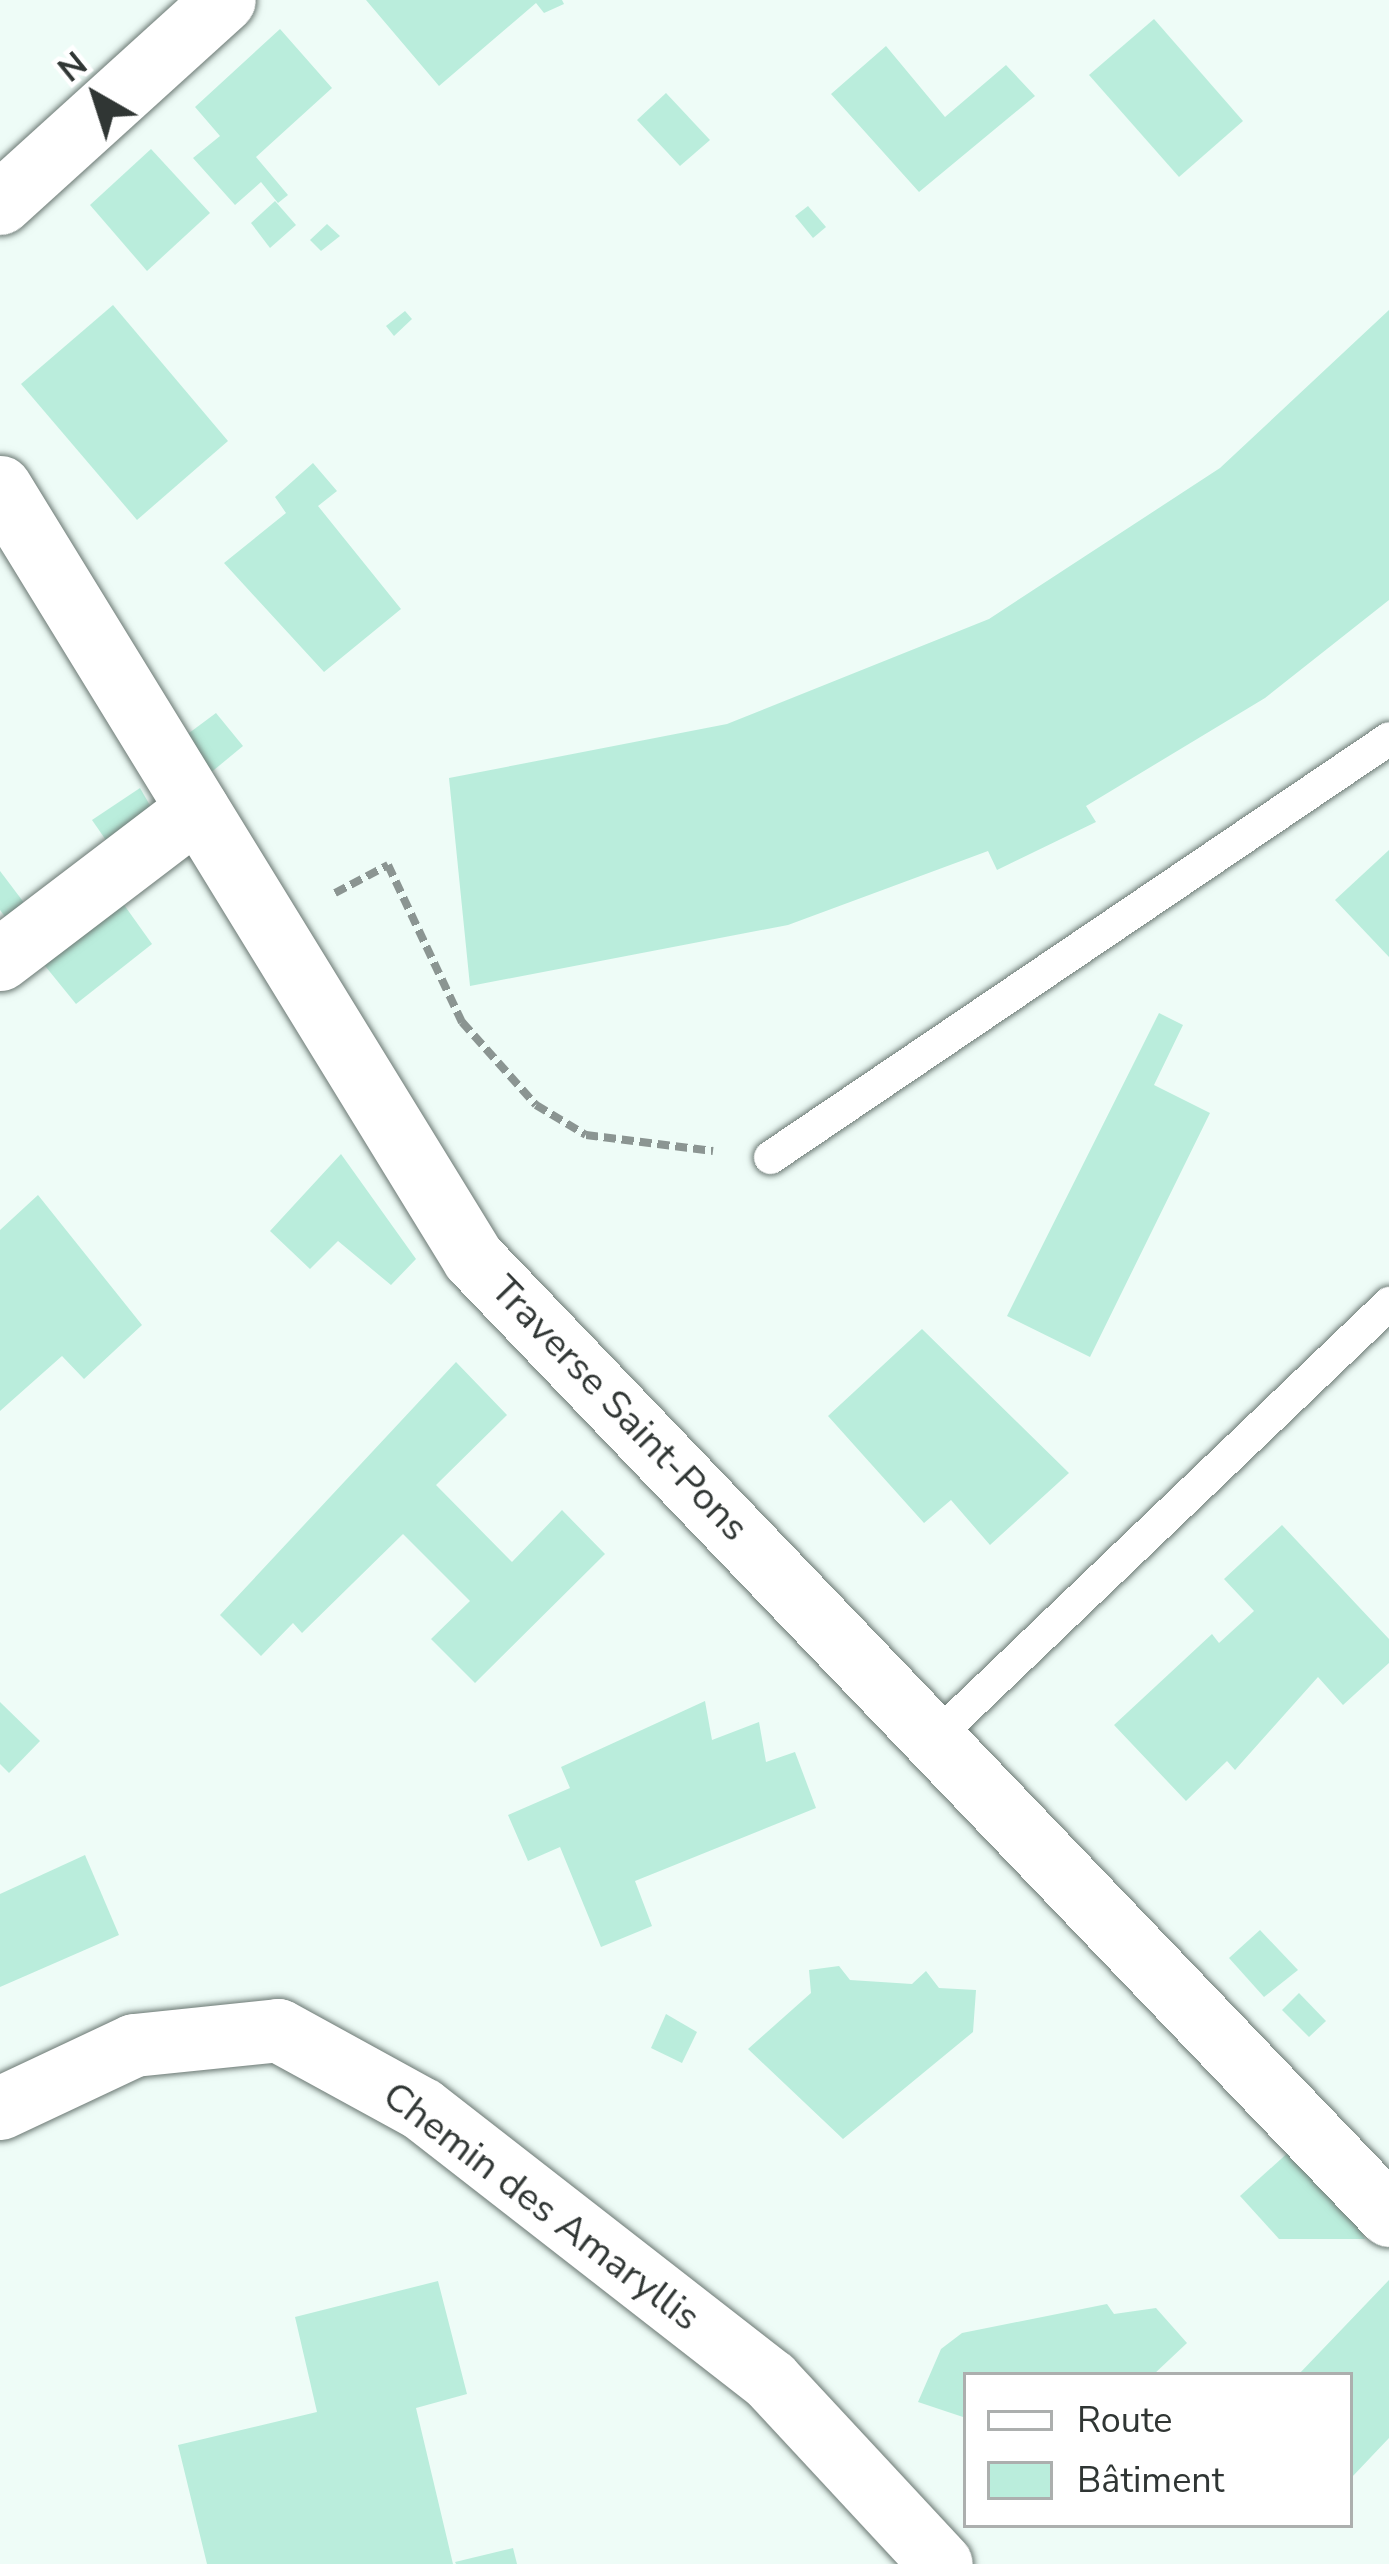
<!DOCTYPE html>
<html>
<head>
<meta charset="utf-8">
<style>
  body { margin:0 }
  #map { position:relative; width:1389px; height:2564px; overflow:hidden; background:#eefcf7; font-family:"Nunito Sans",sans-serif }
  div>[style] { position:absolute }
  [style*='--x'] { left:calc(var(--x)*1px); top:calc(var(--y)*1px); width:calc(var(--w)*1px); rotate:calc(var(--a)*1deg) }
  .building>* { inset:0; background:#baeddc }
  .path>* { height:8px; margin-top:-4px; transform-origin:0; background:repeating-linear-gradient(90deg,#8b9592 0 12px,transparent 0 18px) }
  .roads { filter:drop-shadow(0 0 3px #6b7873) drop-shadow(0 0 3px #6b7873) }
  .service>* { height:33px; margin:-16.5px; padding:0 16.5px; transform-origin:16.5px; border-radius:16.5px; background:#fff }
  .minor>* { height:63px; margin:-31.5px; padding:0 31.5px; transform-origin:31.5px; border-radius:31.5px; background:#fff }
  span { translate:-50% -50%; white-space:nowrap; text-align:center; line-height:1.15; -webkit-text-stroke:9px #fff; paint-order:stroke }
  .street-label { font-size:39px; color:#303634 }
  .legend { position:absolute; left:963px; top:2372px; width:390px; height:156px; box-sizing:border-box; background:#fff; border:3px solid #acafae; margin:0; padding:15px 21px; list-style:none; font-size:36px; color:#303634 }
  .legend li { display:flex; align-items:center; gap:24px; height:60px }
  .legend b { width:60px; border:3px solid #acafae }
  .north { position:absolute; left:36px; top:36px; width:120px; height:120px; -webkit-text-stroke:9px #fff; paint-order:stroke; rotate:321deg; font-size:33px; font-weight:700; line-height:48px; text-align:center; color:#303634 }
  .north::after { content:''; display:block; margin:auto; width:42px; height:54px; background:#303634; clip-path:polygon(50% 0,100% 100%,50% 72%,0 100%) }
</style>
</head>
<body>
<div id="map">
  <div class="building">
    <div style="clip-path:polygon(366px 0,562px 0,564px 4px,544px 13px,536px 3px,439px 86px)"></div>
    <div style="clip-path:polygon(1154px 19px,1243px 121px,1179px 177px,1089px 75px)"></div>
    <div style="clip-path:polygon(280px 29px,332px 88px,256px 157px,288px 195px,278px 203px,261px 182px,235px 205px,193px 158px,220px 136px,195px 107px)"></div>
    <div style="clip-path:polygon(886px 46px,945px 117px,1006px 65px,1035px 96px,919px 192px,831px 94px)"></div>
    <div style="clip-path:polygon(666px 93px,710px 140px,680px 166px,637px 120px)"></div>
    <div style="clip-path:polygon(151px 149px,210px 213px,147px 271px,90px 205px)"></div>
    <div style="clip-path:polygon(275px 201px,296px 225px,270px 248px,251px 223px)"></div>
    <div style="clip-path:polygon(808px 206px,826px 227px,813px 238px,795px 216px)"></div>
    <div style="clip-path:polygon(327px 224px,340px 236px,321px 251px,310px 240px)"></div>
    <div style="clip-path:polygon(113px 305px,228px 441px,137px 520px,21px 384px)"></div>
    <div style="clip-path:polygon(1389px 310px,1389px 600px,1265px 698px,1086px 806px,1096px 822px,997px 870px,988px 851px,788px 925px,470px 986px,449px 778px,727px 724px,989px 619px,1220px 468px)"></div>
    <div style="clip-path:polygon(405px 311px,412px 319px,394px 336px,386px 326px)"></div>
    <div style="clip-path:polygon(313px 463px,337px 491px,318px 506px,401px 609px,324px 672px,224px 563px,286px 513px,275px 497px)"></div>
    <div style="clip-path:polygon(216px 713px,243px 746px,197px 784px,181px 739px)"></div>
    <div style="clip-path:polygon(140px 788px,155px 814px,110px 846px,92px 820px)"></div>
    <div style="clip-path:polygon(1389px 850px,1389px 957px,1335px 900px)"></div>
    <div style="clip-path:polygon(0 871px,28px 908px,9px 922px,0 910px)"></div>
    <div style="clip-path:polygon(117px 895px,152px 944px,76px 1004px,37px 956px)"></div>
    <div style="clip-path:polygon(1159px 1013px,1183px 1025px,1154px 1085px,1210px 1113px,1090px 1357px,1007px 1316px)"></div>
    <div style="clip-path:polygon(341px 1154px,416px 1259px,391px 1285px,338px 1241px,310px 1269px,270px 1231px)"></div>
    <div style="clip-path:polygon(38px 1195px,142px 1325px,84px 1379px,62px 1356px,0 1411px,0 1230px)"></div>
    <div style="clip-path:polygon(922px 1329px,1069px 1473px,990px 1545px,951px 1500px,924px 1523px,828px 1416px)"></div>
    <div style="clip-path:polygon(456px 1362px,507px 1415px,436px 1485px,512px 1562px,562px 1510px,605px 1554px,475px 1683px,431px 1639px,470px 1601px,403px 1534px,302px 1633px,293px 1623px,261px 1656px,220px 1615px)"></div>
    <div style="clip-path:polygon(1282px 1525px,1389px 1639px,1389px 1663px,1343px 1705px,1318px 1677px,1235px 1770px,1227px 1761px,1186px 1801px,1114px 1725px,1212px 1634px,1219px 1643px,1254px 1611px,1224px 1579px)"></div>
    <div style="clip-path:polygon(705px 1701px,712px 1740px,759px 1722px,766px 1762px,795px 1752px,816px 1808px,635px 1881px,652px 1926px,601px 1947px,560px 1847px,528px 1861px,508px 1815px,570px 1788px,561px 1767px)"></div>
    <div style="clip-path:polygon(0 1702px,40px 1741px,9px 1773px,0 1764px)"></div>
    <div style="clip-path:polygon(85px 1855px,119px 1935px,0 1987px,0 1894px)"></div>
    <div style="clip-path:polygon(1260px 1930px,1298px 1970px,1264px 1997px,1229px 1958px)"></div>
    <div style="clip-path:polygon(839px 1966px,850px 1980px,912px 1984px,926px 1971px,939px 1988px,976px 1990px,973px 2032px,843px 2139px,748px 2049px,811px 1993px,809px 1970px)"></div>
    <div style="clip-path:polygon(1299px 1993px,1326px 2021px,1309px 2037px,1282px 2010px)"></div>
    <div style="clip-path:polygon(666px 2014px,697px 2032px,682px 2063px,651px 2048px)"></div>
    <div style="clip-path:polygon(1292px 2149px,1348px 2207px,1365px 2239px,1279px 2239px,1240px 2196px)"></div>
    <div style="clip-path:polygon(1389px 2280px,1389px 2438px,1352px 2477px,1350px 2375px,1298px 2375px)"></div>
    <div style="clip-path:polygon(438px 2281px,467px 2394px,416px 2408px,453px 2564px,207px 2564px,178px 2445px,317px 2412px,295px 2317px)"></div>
    <div style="clip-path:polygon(1107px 2304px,1114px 2314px,1156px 2308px,1187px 2343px,1153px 2375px,966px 2375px,966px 2418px,918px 2402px,941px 2349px,962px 2333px)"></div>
    <div style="clip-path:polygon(513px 2548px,517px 2564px,456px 2564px,455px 2562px)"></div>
  </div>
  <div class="path">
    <div style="--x:335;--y:893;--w:60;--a:-27.8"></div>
    <div style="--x:388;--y:865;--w:174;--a:64.8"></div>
    <div style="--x:462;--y:1022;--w:111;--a:48.3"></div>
    <div style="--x:536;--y:1105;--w:58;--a:31"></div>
    <div style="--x:586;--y:1135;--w:128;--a:7.2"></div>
  </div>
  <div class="roads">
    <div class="service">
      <div style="--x:770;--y:1157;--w:747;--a:-34.09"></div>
      <div style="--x:936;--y:1736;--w:627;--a:-43.71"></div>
    </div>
    <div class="minor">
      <div style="--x:0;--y:203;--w:302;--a:-42.2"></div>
      <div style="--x:0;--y:487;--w:905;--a:58.47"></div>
      <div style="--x:473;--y:1258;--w:1325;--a:46.25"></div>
      <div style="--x:0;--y:959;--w:248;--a:-37.3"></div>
      <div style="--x:0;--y:2108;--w:148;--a:-25.2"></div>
      <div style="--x:134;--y:2045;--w:145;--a:-5.9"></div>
      <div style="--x:278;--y:2030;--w:164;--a:28.7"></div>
      <div style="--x:422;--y:2109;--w:441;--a:37.9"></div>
      <div style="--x:770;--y:2380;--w:251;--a:47.1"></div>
    </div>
  </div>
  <div class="street-label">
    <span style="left:619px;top:1409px;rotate:46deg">Traverse Saint-Pons</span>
    <span style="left:541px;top:2207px;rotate:37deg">Chemin des Amaryllis</span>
  </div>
  <ul class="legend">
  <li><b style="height:15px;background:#fff"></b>Route</li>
  <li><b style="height:33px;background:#baeddc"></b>Bâtiment</li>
  </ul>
  <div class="north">N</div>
</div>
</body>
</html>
